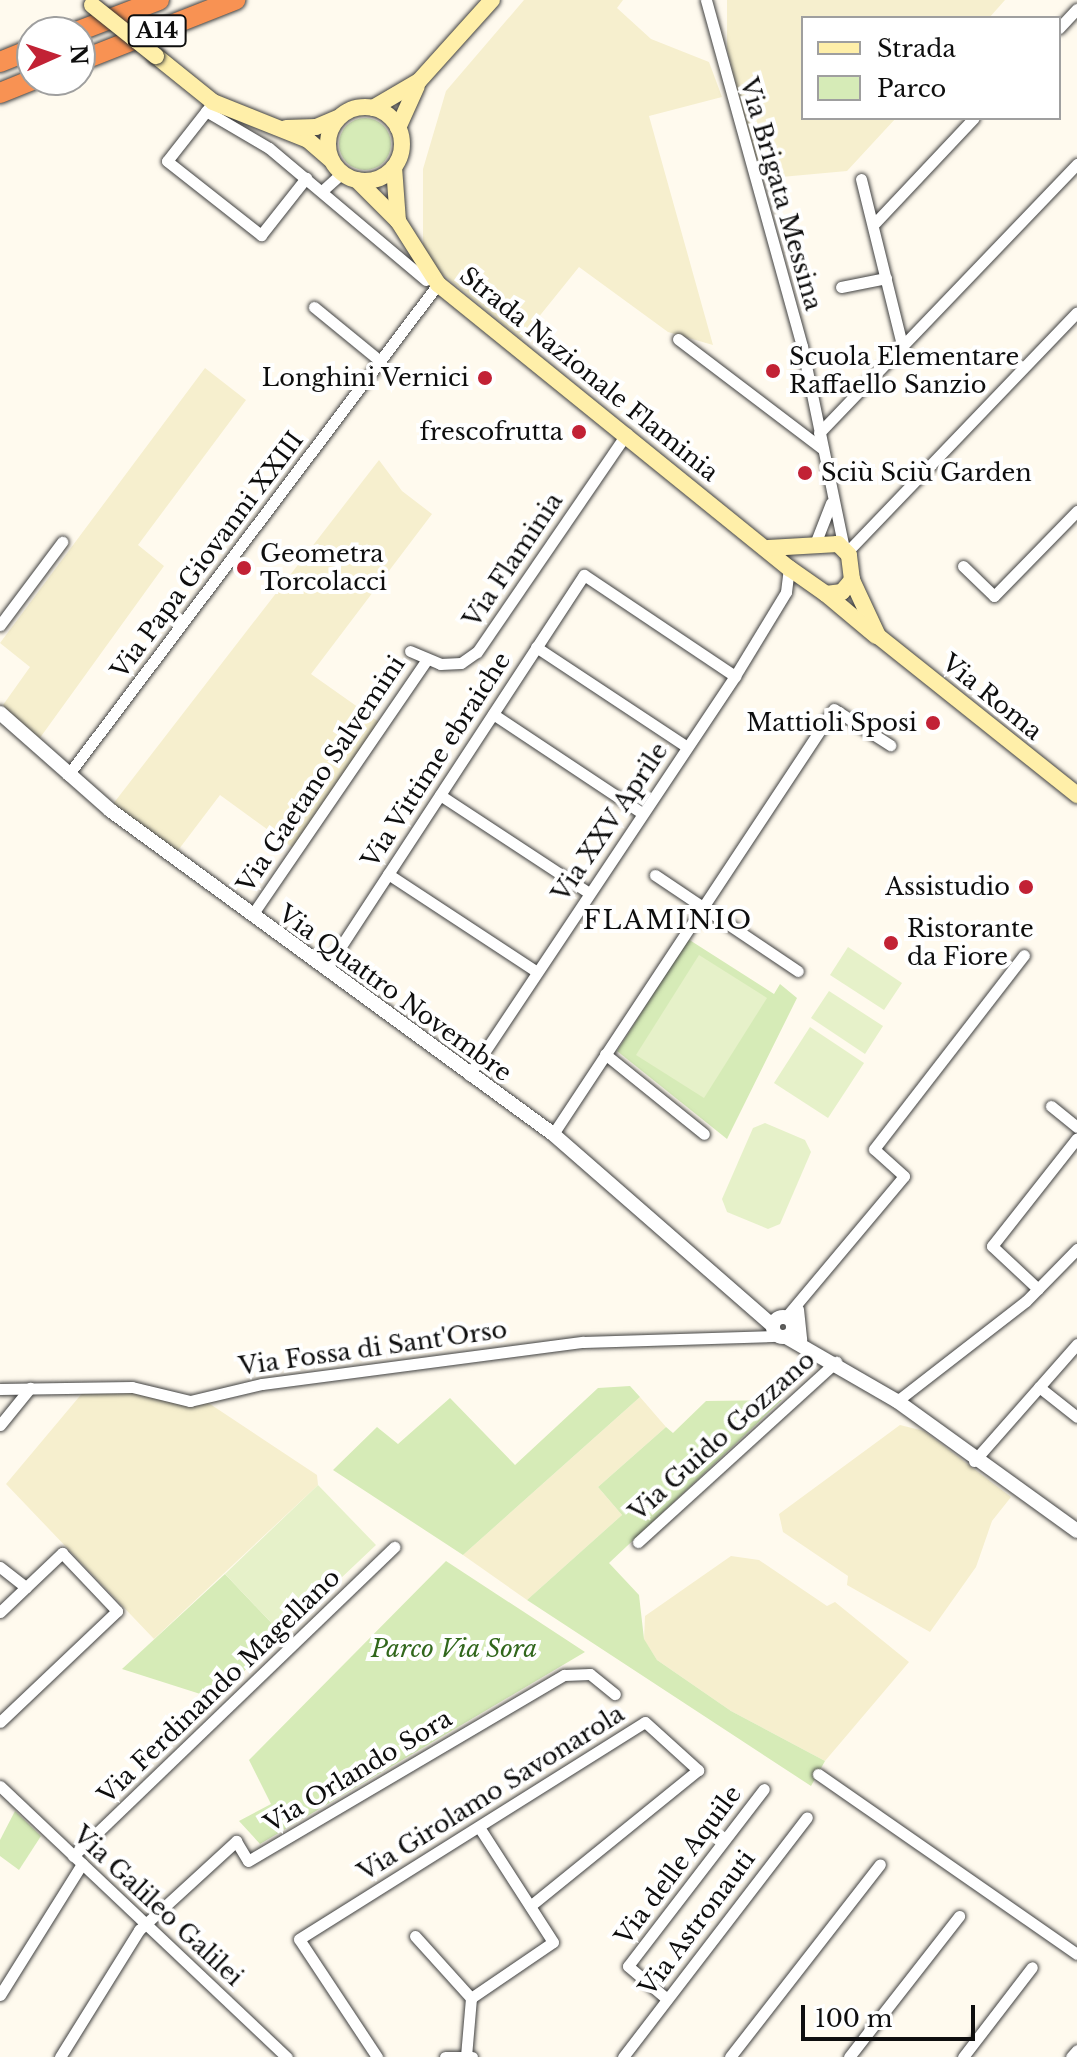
<!DOCTYPE html>
<html>
<head>
<meta charset="utf-8">
<style>
  body { margin:0 }
  #map { position:relative; width:1077px; height:2057px; overflow:hidden; background:#fffaee; font-family:"Libre Baskerville",serif }
  div>[style] { position:absolute }
  [style*='--x'] { left:calc(var(--x)*1px); top:calc(var(--y)*1px); width:calc(var(--w)*1px); rotate:calc(var(--a)*1deg) }
  .farmland>* { inset:0; background:#f6efce }
  .green>* { inset:0; background:#d6ebb7 }
  .round { border-radius:50% }
  .pitch>* { inset:0; background:#e6f1c9 }
  .roads { filter:drop-shadow(0 0 2px #414141) drop-shadow(0 0 2px #414141) }
  .minor>* { height:11px; margin:-5.5px; padding:0 5.5px; transform-origin:5.5px; border-radius:5.5px; background:#fff }
  .tertiary>* { height:14px; margin:-7px; padding:0 7px; transform-origin:7px; border-radius:7px; background:#fff }
  .tertiary>.ring { margin:-7px; padding:0; box-sizing:content-box; background:none; border:14px solid #fff; border-radius:50% }
  .secondary>* { height:16px; margin:-8px; padding:0 8px; transform-origin:8px; border-radius:8px; background:#ffefa9 }
  .secondary>.ring { margin:-8px; padding:0; box-sizing:content-box; background:none; border:16px solid #ffefa9; border-radius:50% }
  .motorway>* { height:20px; margin:-10px; padding:0 10px; transform-origin:10px; border-radius:10px; background:#f89253 }
  .bridges { filter:drop-shadow(0 0 2px #303030) drop-shadow(0 0 2px #303030) }
  .secondary-bridge>* { height:16px; margin:-8px; padding:0 8px; transform-origin:8px; border-radius:8px; background:#ffefa9 }
  .dots>* { width:22px; height:22px; translate:-50% -50%; box-sizing:border-box; border:4px solid #fff; border-radius:50% }
  span { translate:-50% -50%; white-space:nowrap; text-align:center; line-height:1.15; -webkit-text-stroke:8px #fff; paint-order:stroke }
  .shield-label span { padding:2px 6px; background:#fff; border:2px solid; border-radius:6px; -webkit-text-stroke-width:0 }
  .shield-label { font-size:22px; color:#0e0e0e; font-weight:700 }
  .street-label { font-size:24px; color:#0e0e0e }
  .poi-label { font-size:24px; color:#0e0e0e }
  .left { translate:0 -50%; text-align:left }
  .right { translate:-100% -50%; text-align:right }
  .park-label { font-size:24px; color:#31671c; font-style:italic }
  .neighbourhood-label { font-size:26px; color:#0e0e0e; letter-spacing:2px }
  .legend { position:absolute; left:801px; top:16px; width:260px; height:104px; box-sizing:border-box; background:#fff; border:2px solid #9f9f9f; margin:0; padding:10px 14px; list-style:none; font-size:24px; color:#0e0e0e }
  .legend li { display:flex; align-items:center; gap:16px; height:40px }
  .legend b { width:40px; border:2px solid #9f9f9f }
  .north { position:absolute; left:16px; top:16px; width:80px; height:80px; box-sizing:border-box; background:#fff; border:2px solid #9f9f9f; border-radius:50%; rotate:87deg; font-size:22px; font-weight:700; line-height:32px; text-align:center; color:#0e0e0e }
  .north::after { content:''; display:block; margin:auto; width:28px; height:36px; background:#c22235; clip-path:polygon(50% 0,100% 100%,50% 72%,0 100%) }
  .scale { position:absolute; left:801px; top:2005px; width:174px; height:36px; box-sizing:border-box; border:4px solid #0e0e0e; border-top:0; padding-left:10px; font-size:24px; line-height:28px; white-space:nowrap; color:#0e0e0e; -webkit-text-stroke:6px #fff; paint-order:stroke }
</style>
</head>
<body>
<div id="map">
  <div class="farmland">
    <div style="clip-path:polygon(623px 0,617px 8px,651px 39px,709px 62px,722px 97px,649px 116px,713px 345px,668px 332px,579px 267px,521px 339px,423px 258px,423px 169px,446px 91px,524px 0)"></div>
    <div style="clip-path:polygon(727px 0,1005px 0,989px 18px,803px 18px,803px 118px,896px 118px,847px 171px,760px 179px,727px 49px)"></div>
    <div style="clip-path:polygon(205px 368px,246px 400px,138px 545px,164px 566px,37px 742px,3px 705px,30px 667px,0 643px)"></div>
    <div style="clip-path:polygon(379px 460px,402px 491px,432px 514px,311px 674px,379px 722px,293px 848px,220px 795px,176px 853px,113px 804px)"></div>
    <div style="clip-path:polygon(84px 1391px,131px 1391px,183px 1404px,204px 1400px,317px 1475px,318px 1485px,154px 1639px,6px 1484px)"></div>
    <div style="clip-path:polygon(640px 1397px,666px 1427px,598px 1487px,622px 1515px,527px 1600px,463px 1555px)"></div>
    <div style="clip-path:polygon(900px 1425px,924px 1431px,1011px 1497px,992px 1521px,976px 1567px,930px 1632px,847px 1585px,848px 1576px,783px 1532px,779px 1514px)"></div>
    <div style="clip-path:polygon(731px 1556px,759px 1560px,827px 1606px,835px 1602px,909px 1662px,825px 1761px,731px 1711px,657px 1660px,644px 1640px,645px 1616px)"></div>
  </div>
  <div class="green">
    <div class="round" style="left:339px;top:118px;width:52px;height:52px"></div>
    <div style="clip-path:polygon(688px 939px,774px 994px,780px 984px,797px 998px,727px 1139px,617px 1051px)"></div>
    <div style="clip-path:polygon(630px 1386px,640px 1397px,463px 1555px,333px 1470px,377px 1427px,398px 1444px,450px 1398px,515px 1465px,598px 1388px)"></div>
    <div style="clip-path:polygon(782px 1400px,609px 1563px,639px 1595px,644px 1639px,657px 1660px,731px 1711px,825px 1761px,811px 1786px,527px 1600px,622px 1515px,598px 1487px,666px 1427px,673px 1433px,706px 1401px)"></div>
    <div style="clip-path:polygon(446px 1561px,585px 1652px,260px 1844px,239px 1821px,271px 1804px,249px 1760px)"></div>
    <div style="clip-path:polygon(225px 1574px,282px 1634px,216px 1699px,122px 1669px)"></div>
    <div style="clip-path:polygon(15px 1811px,41px 1836px,19px 1870px,0 1856px,0 1840px)"></div>
  </div>
  <div class="pitch">
    <div style="clip-path:polygon(848px 947px,902px 983px,884px 1010px,830px 975px)"></div>
    <div style="clip-path:polygon(699px 955px,767px 998px,704px 1098px,636px 1055px)"></div>
    <div style="clip-path:polygon(829px 991px,883px 1026px,865px 1054px,811px 1018px)"></div>
    <div style="clip-path:polygon(810px 1027px,864px 1063px,828px 1118px,774px 1083px)"></div>
    <div style="clip-path:polygon(765px 1123px,805px 1140px,811px 1152px,780px 1224px,768px 1229px,727px 1212px,722px 1199px,753px 1128px)"></div>
    <div style="clip-path:polygon(318px 1485px,376px 1545px,282px 1634px,225px 1574px)"></div>
  </div>
  <div class="roads">
    <div class="minor">
      <div style="--x:706;--y:0;--w:359;--a:74.5"></div>
      <div style="--x:802;--y:346;--w:206;--a:78.3"></div>
      <div style="--x:1059;--y:28;--w:26;--a:-47"></div>
      <div style="--x:211;--y:105;--w:71;--a:128.2"></div>
      <div style="--x:167;--y:161;--w:120;--a:38.2"></div>
      <div style="--x:261;--y:235;--w:73;--a:-51.7"></div>
      <div style="--x:206;--y:111;--w:73;--a:30.4"></div>
      <div style="--x:269;--y:148;--w:205;--a:40.1"></div>
      <div style="--x:861;--y:179;--w:175;--a:76.1"></div>
      <div style="--x:322;--y:191;--w:27;--a:-42"></div>
      <div style="--x:873;--y:225;--w:147;--a:-46.7"></div>
      <div style="--x:841;--y:287;--w:46;--a:-11.3"></div>
      <div style="--x:314;--y:307;--w:85;--a:39.3"></div>
      <div style="--x:678;--y:339;--w:182;--a:37.2"></div>
      <div style="--x:819;--y:433;--w:373;--a:-46.2"></div>
      <div style="--x:815;--y:544;--w:44;--a:-68.7"></div>
      <div style="--x:847;--y:552;--w:332;--a:-46.2"></div>
      <div style="--x:963;--y:566;--w:43;--a:44.1"></div>
      <div style="--x:994;--y:596;--w:119;--a:-45.7"></div>
      <div style="--x:0;--y:625;--w:104;--a:-53.2"></div>
      <div style="--x:536;--y:647;--w:181;--a:33.5"></div>
      <div style="--x:410;--y:651;--w:33;--a:23"></div>
      <div style="--x:440;--y:664;--w:21;--a:-3"></div>
      <div style="--x:461;--y:663;--w:19;--a:-35"></div>
      <div style="--x:477;--y:652;--w:265;--a:-55.6"></div>
      <div style="--x:493;--y:714;--w:179;--a:33.6"></div>
      <div style="--x:68;--y:775;--w:615;--a:-53"></div>
      <div style="--x:440;--y:795;--w:178;--a:33.3"></div>
      <div style="--x:388;--y:874;--w:178;--a:33.3"></div>
      <div style="--x:655;--y:875;--w:172;--a:33.9"></div>
      <div style="--x:252;--y:915;--w:310;--a:-55.6"></div>
      <div style="--x:326;--y:969;--w:471;--a:-56.8"></div>
      <div style="--x:584;--y:575;--w:182;--a:33.8"></div>
      <div style="--x:605;--y:1054;--w:127;--a:38.9"></div>
      <div style="--x:469;--y:1075;--w:480;--a:-56.3"></div>
      <div style="--x:735;--y:676;--w:98;--a:-58.7"></div>
      <div style="--x:786;--y:592;--w:24;--a:-83"></div>
      <div style="--x:1051;--y:1106;--w:33;--a:39"></div>
      <div style="--x:553;--y:1134;--w:509;--a:-56.53"></div>
      <div style="--x:834;--y:709;--w:67;--a:32.7"></div>
      <div style="--x:1038;--y:1289;--w:63;--a:-136.9"></div>
      <div style="--x:992;--y:1246;--w:137;--a:-51.8"></div>
      <div style="--x:798;--y:1309;--w:31;--a:84"></div>
      <div style="--x:785;--y:1318;--w:185;--a:-50"></div>
      <div style="--x:904;--y:1176;--w:40;--a:-138"></div>
      <div style="--x:874;--y:1149;--w:245;--a:-52.3"></div>
      <div style="--x:1039;--y:1387;--w:48;--a:38.3"></div>
      <div style="--x:0;--y:1389;--w:132;--a:-0.9"></div>
      <div style="--x:132;--y:1387;--w:60;--a:13.6"></div>
      <div style="--x:190;--y:1401;--w:74;--a:-13.3"></div>
      <div style="--x:262;--y:1384;--w:324;--a:-7.5"></div>
      <div style="--x:583;--y:1342;--w:195;--a:-1.8"></div>
      <div style="--x:897;--y:1401;--w:163;--a:-37.8"></div>
      <div style="--x:1026;--y:1301;--w:73;--a:-45.6"></div>
      <div style="--x:0;--y:1425;--w:48;--a:-51"></div>
      <div style="--x:974;--y:1461;--w:156;--a:-48.6"></div>
      <div style="--x:638;--y:1542;--w:268;--a:-42.3"></div>
      <div style="--x:0;--y:1567;--w:33;--a:38"></div>
      <div style="--x:0;--y:1612;--w:86;--a:-43.6"></div>
      <div style="--x:62;--y:1553;--w:80;--a:46.5"></div>
      <div style="--x:117;--y:1611;--w:161;--a:136.5"></div>
      <div style="--x:818;--y:1774;--w:315;--a:34.8"></div>
      <div style="--x:0;--y:1786;--w:395;--a:43.4"></div>
      <div style="--x:73;--y:1856;--w:446;--a:-43.9"></div>
      <div style="--x:415;--y:1936;--w:84;--a:47.9"></div>
      <div style="--x:471;--y:1998;--w:58;--a:94.9"></div>
      <div style="--x:0;--y:1995;--w:155;--a:-58"></div>
      <div style="--x:471;--y:1998;--w:99;--a:-34.3"></div>
      <div style="--x:553;--y:1942;--w:137;--a:-122.8"></div>
      <div style="--x:667;--y:1999;--w:51;--a:-139.8"></div>
      <div style="--x:628;--y:1966;--w:223;--a:-52.5"></div>
      <div style="--x:60;--y:2057;--w:150;--a:-58.1"></div>
      <div style="--x:139;--y:1930;--w:132;--a:-42.5"></div>
      <div style="--x:236;--y:1841;--w:23;--a:59"></div>
      <div style="--x:248;--y:1861;--w:367;--a:-30.5"></div>
      <div style="--x:564;--y:1675;--w:26;--a:-2"></div>
      <div style="--x:590;--y:1674;--w:32;--a:39"></div>
      <div style="--x:377;--y:2057;--w:141;--a:-123.5"></div>
      <div style="--x:299;--y:1939;--w:408;--a:-32.1"></div>
      <div style="--x:645;--y:1722;--w:72;--a:42.2"></div>
      <div style="--x:698;--y:1770;--w:216;--a:141"></div>
      <div style="--x:445;--y:2057;--w:27;--a:0"></div>
      <div style="--x:623;--y:2057;--w:302;--a:-52.5"></div>
      <div style="--x:730;--y:2057;--w:244;--a:-52.1"></div>
      <div style="--x:849;--y:2057;--w:179;--a:-52"></div>
      <div style="--x:963;--y:2057;--w:113;--a:-52.5"></div>
      <div style="--x:1071;--y:2057;--w:9;--a:-49"></div>
    </div>
    <div class="tertiary">
      <div style="--x:0;--y:713;--w:147;--a:41.4"></div>
      <div style="--x:110;--y:810;--w:549;--a:36.18"></div>
      <div style="--x:553;--y:1134;--w:292;--a:41.1"></div>
      <div class="ring" style="left:773px;top:1317px;width:6px;height:6px"></div>
      <div style="--x:786;--y:1337;--w:128;--a:30"></div>
      <div style="--x:897;--y:1401;--w:222;--a:35.8"></div>
    </div>
    <div class="secondary">
      <div style="--x:156;--y:56;--w:73;--a:38.9"></div>
      <div style="--x:213;--y:102;--w:102;--a:21.8"></div>
      <div style="--x:308;--y:140;--w:29;--a:41"></div>
      <div class="ring" style="left:328px;top:107px;width:58px;height:58px"></div>
      <div style="--x:373;--y:108;--w:53;--a:-30.4"></div>
      <div style="--x:419;--y:81;--w:109;--a:-48"></div>
      <div style="--x:286;--y:128;--w:30;--a:-2"></div>
      <div style="--x:316;--y:127;--w:23;--a:-23"></div>
      <div style="--x:398;--y:128;--w:46;--a:-65.7"></div>
      <div style="--x:394;--y:167;--w:54;--a:85.8"></div>
      <div style="--x:357;--y:180;--w:58;--a:45"></div>
      <div style="--x:398;--y:221;--w:75;--a:57.6"></div>
      <div style="--x:438;--y:284;--w:452;--a:39"></div>
      <div style="--x:789;--y:568;--w:45;--a:35.1"></div>
      <div style="--x:826;--y:594;--w:16;--a:-7"></div>
      <div style="--x:842;--y:592;--w:16;--a:-50"></div>
      <div style="--x:852;--y:580;--w:25;--a:-97"></div>
      <div style="--x:849;--y:555;--w:16;--a:-135"></div>
      <div style="--x:838;--y:544;--w:70;--a:176.7"></div>
      <div style="--x:852;--y:580;--w:62;--a:65.1"></div>
      <div style="--x:878;--y:636;--w:255;--a:38.6"></div>
      <div style="--x:826;--y:594;--w:65;--a:40"></div>
    </div>
    <div class="motorway">
      <div style="--x:76;--y:32;--w:89;--a:-21.1"></div>
      <div style="--x:80;--y:61;--w:167;--a:-21.5"></div>
      <div style="--x:0;--y:62;--w:35;--a:-22"></div>
      <div style="--x:0;--y:93;--w:35;--a:-22"></div>
    </div>
  </div>
  <div class="bridges">
    <div class="secondary-bridge">
      <div style="--x:92;--y:5;--w:82;--a:38.6"></div>
    </div>
  </div>
  <div class="dots">
    <div style="left:773px;top:371px;background:#c22235"></div>
    <div style="left:485px;top:378px;background:#c22235"></div>
    <div style="left:579px;top:432px;background:#c22235"></div>
    <div style="left:805px;top:473px;background:#c22235"></div>
    <div style="left:244px;top:568px;background:#c22235"></div>
    <div style="left:933px;top:723px;background:#c22235"></div>
    <div style="left:1026px;top:887px;background:#c22235"></div>
    <div style="left:891px;top:943px;background:#c22235"></div>
  </div>
  <div class="shield-label">
    <span style="left:157px;top:31px">A14</span>
  </div>
  <div class="street-label">
    <span style="left:781px;top:194px;rotate:74deg">Via Brigata Messina</span>
    <span style="left:589px;top:374px;rotate:39deg">Strada Nazionale Flaminia</span>
    <span style="left:207px;top:555px;rotate:-53deg">Via Papa Giovanni XXIII</span>
    <span style="left:513px;top:560px;rotate:-56deg">Via Flaminia</span>
    <span style="left:992px;top:697px;rotate:39deg">Via Roma</span>
    <span style="left:436px;top:760px;rotate:-57deg">Via Vittime ebraiche</span>
    <span style="left:321px;top:774px;rotate:-56deg">Via Gaetano Salvemini</span>
    <span style="left:610px;top:822px;rotate:-56deg">Via XXV Aprile</span>
    <span style="left:395px;top:993px;rotate:36deg">Via Quattro Novembre</span>
    <span style="left:373px;top:1348px;rotate:-8deg">Via Fossa di Sant'Orso</span>
    <span style="left:722px;top:1436px;rotate:-42deg">Via Guido Gozzano</span>
    <span style="left:219px;top:1686px;rotate:-44deg">Via Ferdinando Magellano</span>
    <span style="left:358px;top:1771px;rotate:-31deg">Via Orlando Sora</span>
    <span style="left:491px;top:1793px;rotate:-32deg">Via Girolamo Savonarola</span>
    <span style="left:678px;top:1865px;rotate:-53deg">Via delle Aquile</span>
    <span style="left:158px;top:1906px;rotate:43deg">Via Galileo Galilei</span>
    <span style="left:697px;top:1923px;rotate:-53deg">Via Astronauti</span>
  </div>
  <div class="poi-label">
    <span class="left" style="left:789px;top:371px">Scuola Elementare<br>Raffaello Sanzio</span>
    <span class="right" style="left:469px;top:378px">Longhini Vernici</span>
    <span class="right" style="left:563px;top:432px">frescofrutta</span>
    <span class="left" style="left:821px;top:473px">Sciù Sciù Garden</span>
    <span class="left" style="left:260px;top:568px">Geometra<br>Torcolacci</span>
    <span class="right" style="left:917px;top:723px">Mattioli Sposi</span>
    <span class="right" style="left:1010px;top:887px">Assistudio</span>
    <span class="left" style="left:907px;top:943px">Ristorante<br>da Fiore</span>
  </div>
  <div class="park-label">
    <span style="left:454px;top:1649px">Parco Via Sora</span>
  </div>
  <div class="neighbourhood-label">
    <span style="left:668px;top:921px">FLAMINIO</span>
  </div>
  <ul class="legend">
  <li><b style="height:10px;background:#ffefa9"></b>Strada</li>
  <li><b style="height:22px;background:#d6ebb7"></b>Parco</li>
  </ul>
  <div class="north">N</div>
  <div class="scale">100 m</div>
</div>
</body>
</html>
